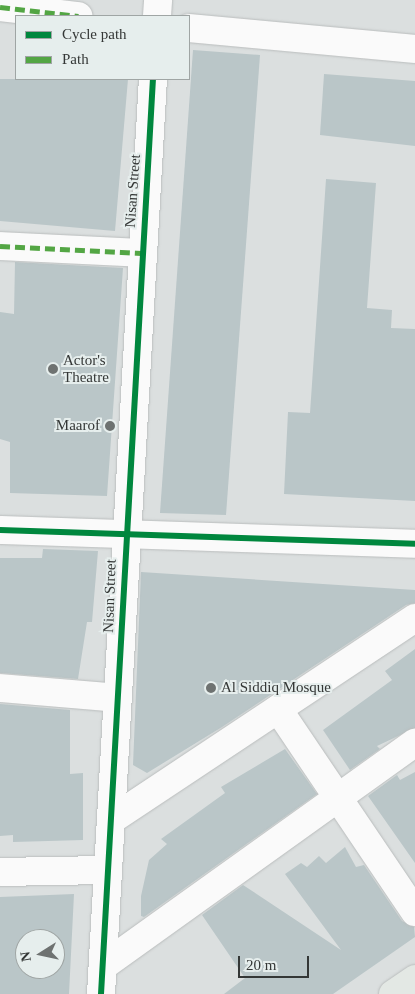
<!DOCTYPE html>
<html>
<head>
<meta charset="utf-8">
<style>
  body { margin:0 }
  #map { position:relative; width:415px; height:994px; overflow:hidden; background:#dbdfdf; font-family:Georgia,serif }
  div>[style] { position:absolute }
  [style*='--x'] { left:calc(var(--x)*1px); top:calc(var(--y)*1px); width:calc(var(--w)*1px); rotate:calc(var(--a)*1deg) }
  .building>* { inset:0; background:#bac6c8 }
  .roads { filter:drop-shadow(0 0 1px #babdbd) drop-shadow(0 0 1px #babdbd) }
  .minor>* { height:28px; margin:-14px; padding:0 14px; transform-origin:14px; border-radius:14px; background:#fafafa }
  .major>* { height:28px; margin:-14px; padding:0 14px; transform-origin:14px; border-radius:14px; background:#e3e8e4 }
  .quiet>* { height:5px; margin-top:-2.5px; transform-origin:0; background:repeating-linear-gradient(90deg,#53a644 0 10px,transparent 0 15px) }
  .cycleway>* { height:6px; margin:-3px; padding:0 3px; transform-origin:3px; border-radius:3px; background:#00873e }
  .dots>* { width:14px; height:14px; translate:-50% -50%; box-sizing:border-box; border:2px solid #e6eeed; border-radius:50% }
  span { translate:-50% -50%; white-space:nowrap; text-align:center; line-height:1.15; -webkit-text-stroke:4px #e6eeed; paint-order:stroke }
  .street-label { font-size:15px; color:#343736 }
  .poi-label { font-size:15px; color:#343736 }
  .left { translate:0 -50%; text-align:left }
  .right { translate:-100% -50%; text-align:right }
  .legend { position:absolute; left:15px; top:15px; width:175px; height:65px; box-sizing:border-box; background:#e6eeed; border:1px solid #9fa5a4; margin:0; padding:6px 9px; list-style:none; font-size:15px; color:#343736 }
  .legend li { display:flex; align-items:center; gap:10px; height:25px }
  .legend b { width:25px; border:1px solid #9fa5a4 }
  .north { position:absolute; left:15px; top:929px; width:50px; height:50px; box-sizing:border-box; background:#e6eeed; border:1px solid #9fa5a4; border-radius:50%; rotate:260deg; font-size:14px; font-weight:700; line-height:20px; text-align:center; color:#343736 }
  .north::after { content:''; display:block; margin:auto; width:18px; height:22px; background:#6e7271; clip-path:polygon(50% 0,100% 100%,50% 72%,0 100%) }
  .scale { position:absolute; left:238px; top:956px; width:71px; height:22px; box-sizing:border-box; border:2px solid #343736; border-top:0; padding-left:6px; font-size:15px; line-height:18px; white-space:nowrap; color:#343736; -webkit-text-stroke:4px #e6eeed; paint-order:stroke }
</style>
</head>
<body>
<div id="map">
  <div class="building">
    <div style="clip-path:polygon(193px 50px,260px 55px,226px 515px,160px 513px)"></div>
    <div style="clip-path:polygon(324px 74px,415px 81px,415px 146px,320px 135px)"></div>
    <div style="clip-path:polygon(0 79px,128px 79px,115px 231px,0 221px)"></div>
    <div style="clip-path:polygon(326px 179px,376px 183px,367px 308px,392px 310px,391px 328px,415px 329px,415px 501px,284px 494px,288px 412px,310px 413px)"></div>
    <div style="clip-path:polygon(15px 262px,123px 268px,107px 496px,10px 493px,10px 442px,0 439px,0 312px,14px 314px)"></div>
    <div style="clip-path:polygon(43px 549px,98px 551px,92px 622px,87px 622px,78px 679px,0 673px,0 558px,42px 558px)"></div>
    <div style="clip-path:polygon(141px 572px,415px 590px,415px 603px,406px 605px,222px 727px,147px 773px,133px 765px)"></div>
    <div style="clip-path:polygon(415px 649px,415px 728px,377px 746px,380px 749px,350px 770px,323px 730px,392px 680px,385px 671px)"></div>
    <div style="clip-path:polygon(0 704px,70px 710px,70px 774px,83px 773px,83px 840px,13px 842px,13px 835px,0 836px)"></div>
    <div style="clip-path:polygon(285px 749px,317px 794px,144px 917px,141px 916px,141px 896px,149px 860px,167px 844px,161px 839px,225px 793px,221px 787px)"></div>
    <div style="clip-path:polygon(415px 772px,415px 863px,368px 796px,397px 775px,400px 780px)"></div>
    <div style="clip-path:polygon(345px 847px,356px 867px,364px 865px,402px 921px,414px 927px,415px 937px,333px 994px,224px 994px,245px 978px,202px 915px,243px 885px,341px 950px,285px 874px,301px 863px,307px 867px,319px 856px,326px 863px)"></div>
    <div style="clip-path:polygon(evenodd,74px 894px,69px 994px,0 994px,0 897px,74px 894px,25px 939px,55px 939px,55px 969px,25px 969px,25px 939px)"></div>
  </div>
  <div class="roads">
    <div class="minor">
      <div style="--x:0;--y:7;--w:79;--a:6.6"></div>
      <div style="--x:157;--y:16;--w:16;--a:-86"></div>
      <div style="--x:189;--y:28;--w:227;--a:5.3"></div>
      <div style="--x:0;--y:246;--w:142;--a:2.8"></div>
      <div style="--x:0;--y:530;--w:415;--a:1.9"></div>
      <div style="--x:0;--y:688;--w:118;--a:4.8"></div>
      <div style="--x:278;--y:709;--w:245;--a:56"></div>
      <div style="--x:111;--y:820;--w:365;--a:-33.6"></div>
      <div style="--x:0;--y:872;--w:108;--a:-1.1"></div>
      <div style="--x:103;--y:966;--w:384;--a:-35.6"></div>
      <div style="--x:101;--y:994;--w:916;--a:-86.75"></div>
    </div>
    <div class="major">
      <div style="--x:393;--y:994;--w:27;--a:-34"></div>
    </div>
  </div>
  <div class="quiet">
    <div style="--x:0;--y:7;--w:79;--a:6.6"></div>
    <div style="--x:0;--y:246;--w:142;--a:2.8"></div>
  </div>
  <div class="cycleway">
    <div style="--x:0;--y:530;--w:415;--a:1.9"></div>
    <div style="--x:101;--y:994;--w:916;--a:-86.75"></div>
  </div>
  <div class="dots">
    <div style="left:53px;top:369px;background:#6e7271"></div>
    <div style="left:110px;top:426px;background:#6e7271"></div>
    <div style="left:211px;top:688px;background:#6e7271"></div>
  </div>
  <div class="street-label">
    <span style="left:133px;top:191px;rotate:-86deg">Nisan Street</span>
    <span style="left:110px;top:596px;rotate:-88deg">Nisan Street</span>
  </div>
  <div class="poi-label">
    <span class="left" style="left:63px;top:369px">Actor's<br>Theatre</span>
    <span class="right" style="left:100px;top:426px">Maarof</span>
    <span class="left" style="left:221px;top:688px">Al Siddiq Mosque</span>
  </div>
  <ul class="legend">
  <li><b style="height:6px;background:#00873e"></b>Cycle path</li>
  <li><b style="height:6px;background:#53a644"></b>Path</li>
  </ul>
  <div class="north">N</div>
  <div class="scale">20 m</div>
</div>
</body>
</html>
